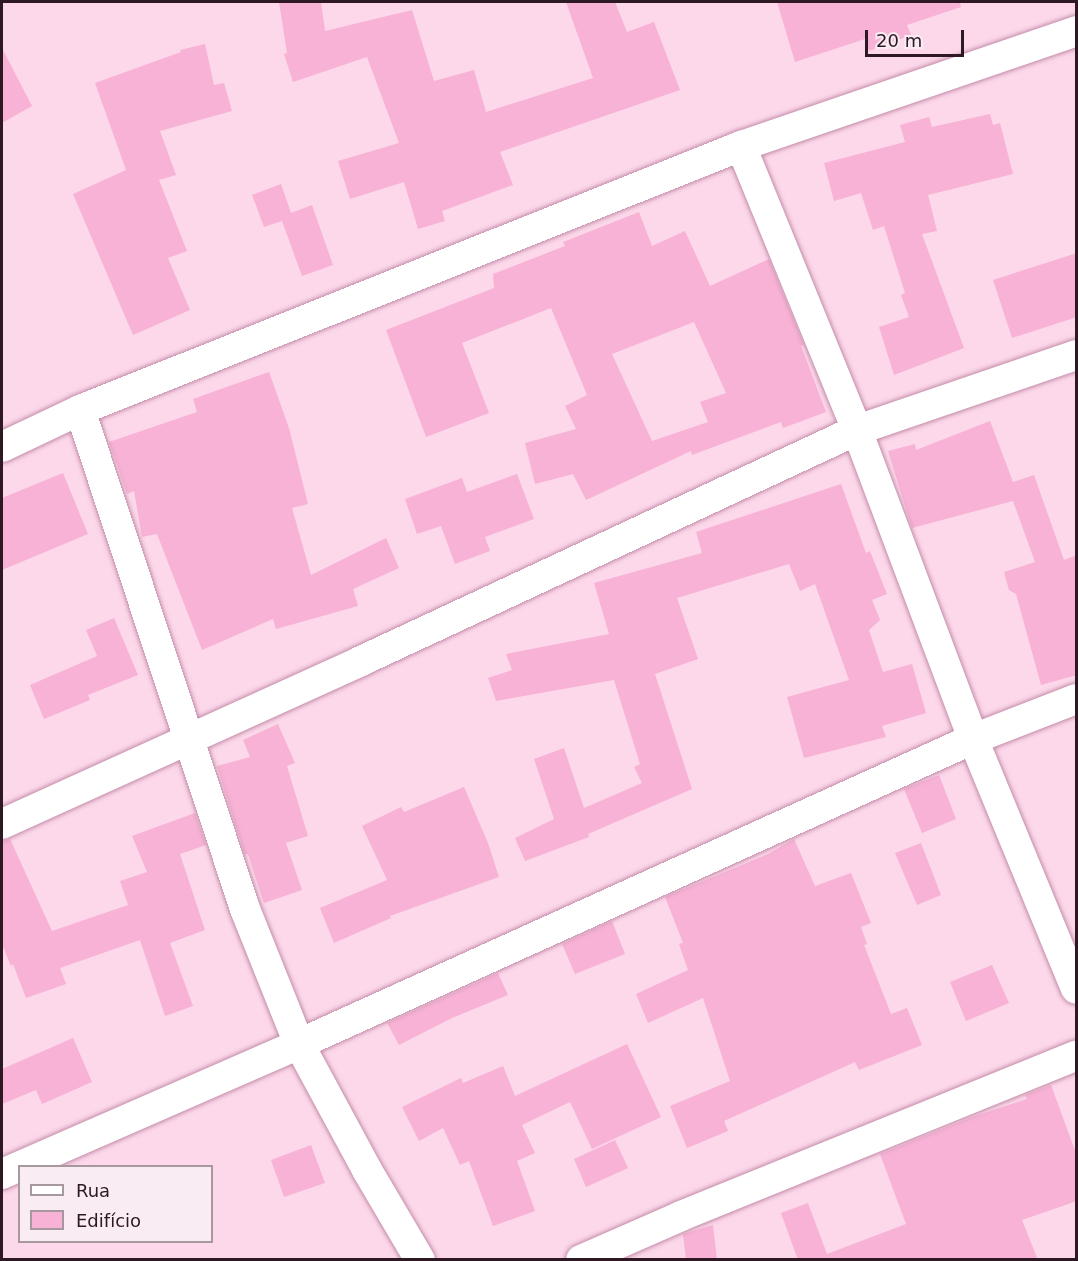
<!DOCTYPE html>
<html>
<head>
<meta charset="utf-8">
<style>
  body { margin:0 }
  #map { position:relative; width:1078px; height:1261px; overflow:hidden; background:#fcd8ea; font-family:"DejaVu Sans",sans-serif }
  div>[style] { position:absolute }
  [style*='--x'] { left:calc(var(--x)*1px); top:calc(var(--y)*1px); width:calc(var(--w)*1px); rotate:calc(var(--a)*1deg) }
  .building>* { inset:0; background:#f7b2d5 }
  .roads { filter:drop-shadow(0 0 2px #c48ca9) drop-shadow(0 0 2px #c48ca9) }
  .street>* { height:30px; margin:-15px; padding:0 15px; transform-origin:15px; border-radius:15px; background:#fff }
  span { translate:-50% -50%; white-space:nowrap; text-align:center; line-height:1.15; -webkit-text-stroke:5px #f9edf3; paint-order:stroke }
  .frame { position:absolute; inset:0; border:3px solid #2d1823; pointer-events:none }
  .legend { position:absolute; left:18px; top:1165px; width:195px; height:78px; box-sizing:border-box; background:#f9edf3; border:2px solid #a798a0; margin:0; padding:8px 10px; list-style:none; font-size:18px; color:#2d1823 }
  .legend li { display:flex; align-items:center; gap:12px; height:30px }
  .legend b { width:30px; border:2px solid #a798a0 }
  .scale { position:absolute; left:865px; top:30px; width:99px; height:27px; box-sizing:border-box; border:3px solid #2d1823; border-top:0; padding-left:8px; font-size:18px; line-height:21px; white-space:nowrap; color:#2d1823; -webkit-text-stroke:4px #f9edf3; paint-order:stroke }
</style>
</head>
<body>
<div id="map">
  <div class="building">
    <div style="clip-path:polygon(279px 2px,321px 2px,325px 31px,412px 10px,434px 81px,474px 70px,486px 112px,593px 78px,566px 2px,615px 2px,627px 32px,654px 22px,680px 90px,500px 152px,513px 185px,442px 211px,445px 221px,418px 229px,404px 182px,350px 199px,338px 161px,399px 143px,367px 57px,293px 82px,284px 54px,287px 53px)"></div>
    <div style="clip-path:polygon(777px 2px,960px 2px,961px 7px,907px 25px,911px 35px,869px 51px,865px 39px,795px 62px)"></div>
    <div style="clip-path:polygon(205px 44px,214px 85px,224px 83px,232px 111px,160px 131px,176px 175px,159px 180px,187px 251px,168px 258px,190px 310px,133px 335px,73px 194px,126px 170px,95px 83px,181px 52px,180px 50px)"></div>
    <div style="clip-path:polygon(2px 48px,32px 106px,2px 123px)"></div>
    <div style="clip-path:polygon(990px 114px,993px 125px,1000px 123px,1013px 174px,928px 195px,937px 231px,922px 234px,964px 348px,894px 375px,879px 327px,909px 317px,901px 295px,905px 293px,884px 226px,873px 230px,861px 193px,834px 201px,824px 163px,905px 142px,900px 125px,929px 117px,932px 127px)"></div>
    <div style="clip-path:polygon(281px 184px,291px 213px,312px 205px,333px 265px,302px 276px,282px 221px,264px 227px,252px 195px)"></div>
    <div style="clip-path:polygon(evenodd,639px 212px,652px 246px,685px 231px,710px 286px,769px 259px,804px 345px,801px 346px,826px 412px,783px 428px,781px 422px,692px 455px,691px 451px,586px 500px,573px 474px,535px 484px,525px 443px,576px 429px,565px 406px,587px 395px,551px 308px,462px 343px,489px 413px,426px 437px,386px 330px,494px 288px,493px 274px,565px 246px,563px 242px,639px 212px,694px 322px,726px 393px,700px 402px,708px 422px,652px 441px,612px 354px,694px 322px)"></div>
    <div style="clip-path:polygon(1077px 253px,1077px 317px,1012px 338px,993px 280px)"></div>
    <div style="clip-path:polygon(269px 372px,289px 428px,308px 504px,292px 508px,311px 575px,386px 538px,399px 568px,353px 589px,358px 606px,276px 629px,273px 619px,202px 650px,157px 534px,142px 537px,134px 491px,127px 494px,109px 442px,197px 412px,193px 399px)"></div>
    <div style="clip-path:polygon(990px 421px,1013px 482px,1034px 475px,1064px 560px,1077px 555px,1077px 675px,1041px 685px,1016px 594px,1009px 590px,1004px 572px,1035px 562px,1013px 501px,912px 528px,888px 451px,915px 444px,916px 450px)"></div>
    <div style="clip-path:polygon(63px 473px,88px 534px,2px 570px,2px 498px)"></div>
    <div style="clip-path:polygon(517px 474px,534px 519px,485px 537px,490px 551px,455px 564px,441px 526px,417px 534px,405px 499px,462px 478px,467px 492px)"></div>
    <div style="clip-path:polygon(841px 484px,866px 553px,870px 551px,887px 594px,872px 600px,880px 620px,869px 630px,883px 672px,912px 664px,926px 713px,882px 726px,886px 737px,804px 758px,787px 697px,849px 680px,815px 584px,800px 591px,789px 564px,677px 598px,698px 659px,655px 674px,692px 789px,588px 834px,589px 837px,525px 861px,515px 838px,554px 819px,534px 759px,564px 748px,584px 808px,642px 783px,634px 767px,640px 764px,614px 680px,496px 701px,488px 678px,512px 670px,506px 654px,609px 634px,594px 583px,702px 553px,696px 532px)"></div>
    <div style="clip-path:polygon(114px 618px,138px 675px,88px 695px,90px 700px,44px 719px,30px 685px,97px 656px,86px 630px)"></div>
    <div style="clip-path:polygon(278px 724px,295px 763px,287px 766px,308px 836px,286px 843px,302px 890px,264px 903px,248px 854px,245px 855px,217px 766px,250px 757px,243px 740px)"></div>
    <div style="clip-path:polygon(939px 775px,956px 819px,922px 833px,904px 789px)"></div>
    <div style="clip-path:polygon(464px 787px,488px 843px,499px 877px,390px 916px,391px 918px,334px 943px,320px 908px,387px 880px,362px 826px,401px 807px,404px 812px)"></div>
    <div style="clip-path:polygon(195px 813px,206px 845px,180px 854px,205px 930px,170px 943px,193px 1006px,165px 1016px,140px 940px,60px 968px,66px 984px,26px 998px,13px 964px,11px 966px,2px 944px,2px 841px,10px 839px,52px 931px,128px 905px,120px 881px,147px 872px,132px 836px)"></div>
    <div style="clip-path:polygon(794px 839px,815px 886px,851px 873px,871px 923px,861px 927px,867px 944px,864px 945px,891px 1014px,907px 1008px,922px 1045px,859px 1070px,855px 1062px,724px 1121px,728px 1131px,687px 1148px,670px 1106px,730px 1081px,703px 998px,648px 1023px,636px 994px,688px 970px,679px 944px,683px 943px,665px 897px,768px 854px)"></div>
    <div style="clip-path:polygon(921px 843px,941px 895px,917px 905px,895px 853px)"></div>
    <div style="clip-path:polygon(612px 921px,625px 954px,575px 974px,562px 944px)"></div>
    <div style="clip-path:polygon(992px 965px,1009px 1003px,966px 1021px,950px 982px)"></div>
    <div style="clip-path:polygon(498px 973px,508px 995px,452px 1018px,399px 1045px,387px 1023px)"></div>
    <div style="clip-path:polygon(73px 1038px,92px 1082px,42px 1104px,36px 1090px,2px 1104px,2px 1069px)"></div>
    <div style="clip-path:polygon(627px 1044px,661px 1117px,592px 1149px,570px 1102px,522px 1125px,535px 1153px,517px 1161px,535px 1211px,493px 1226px,469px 1161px,460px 1165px,443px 1128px,419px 1141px,402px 1107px,461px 1078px,463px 1083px,503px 1066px,515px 1096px)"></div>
    <div style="clip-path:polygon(1051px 1085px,1077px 1156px,1077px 1201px,1022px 1220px,1038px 1260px,798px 1260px,781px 1213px,808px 1203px,827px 1254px,906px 1224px,880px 1154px,972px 1117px,1027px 1099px,1025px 1095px)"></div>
    <div style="clip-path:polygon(615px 1140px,628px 1168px,586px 1187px,574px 1159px)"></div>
    <div style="clip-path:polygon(311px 1145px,325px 1183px,284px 1197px,271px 1160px)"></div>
    <div style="clip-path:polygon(713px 1225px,717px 1260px,686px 1260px,683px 1234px)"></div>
  </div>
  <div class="roads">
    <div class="street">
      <div style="--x:741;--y:146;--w:307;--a:67.8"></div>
      <div style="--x:857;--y:430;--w:330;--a:69.4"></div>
      <div style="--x:973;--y:739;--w:270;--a:67.6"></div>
      <div style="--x:80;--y:410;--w:526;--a:71.7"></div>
      <div style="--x:245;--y:909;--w:145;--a:68.2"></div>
      <div style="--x:299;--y:1044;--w:143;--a:61.6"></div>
      <div style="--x:367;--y:1170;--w:104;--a:59.5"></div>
      <div style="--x:2;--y:447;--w:86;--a:-25.4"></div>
      <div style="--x:80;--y:410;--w:712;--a:-21.77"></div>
      <div style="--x:741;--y:146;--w:354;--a:-18.9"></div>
      <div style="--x:2;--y:824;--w:394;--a:-24.4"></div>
      <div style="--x:361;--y:661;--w:547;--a:-24.97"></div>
      <div style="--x:857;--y:430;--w:231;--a:-18.9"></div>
      <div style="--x:2;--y:1174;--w:324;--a:-23.6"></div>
      <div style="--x:299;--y:1044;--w:740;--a:-24.35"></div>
      <div style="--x:973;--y:739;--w:110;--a:-21.2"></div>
      <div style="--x:581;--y:1260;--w:109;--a:-23.7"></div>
      <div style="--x:681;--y:1216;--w:426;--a:-22.1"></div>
    </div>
  </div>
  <div class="frame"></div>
  <ul class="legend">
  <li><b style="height:8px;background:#fff"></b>Rua</li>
  <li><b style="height:16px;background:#f7b2d5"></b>Edifício</li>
  </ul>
  <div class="scale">20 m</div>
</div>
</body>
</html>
